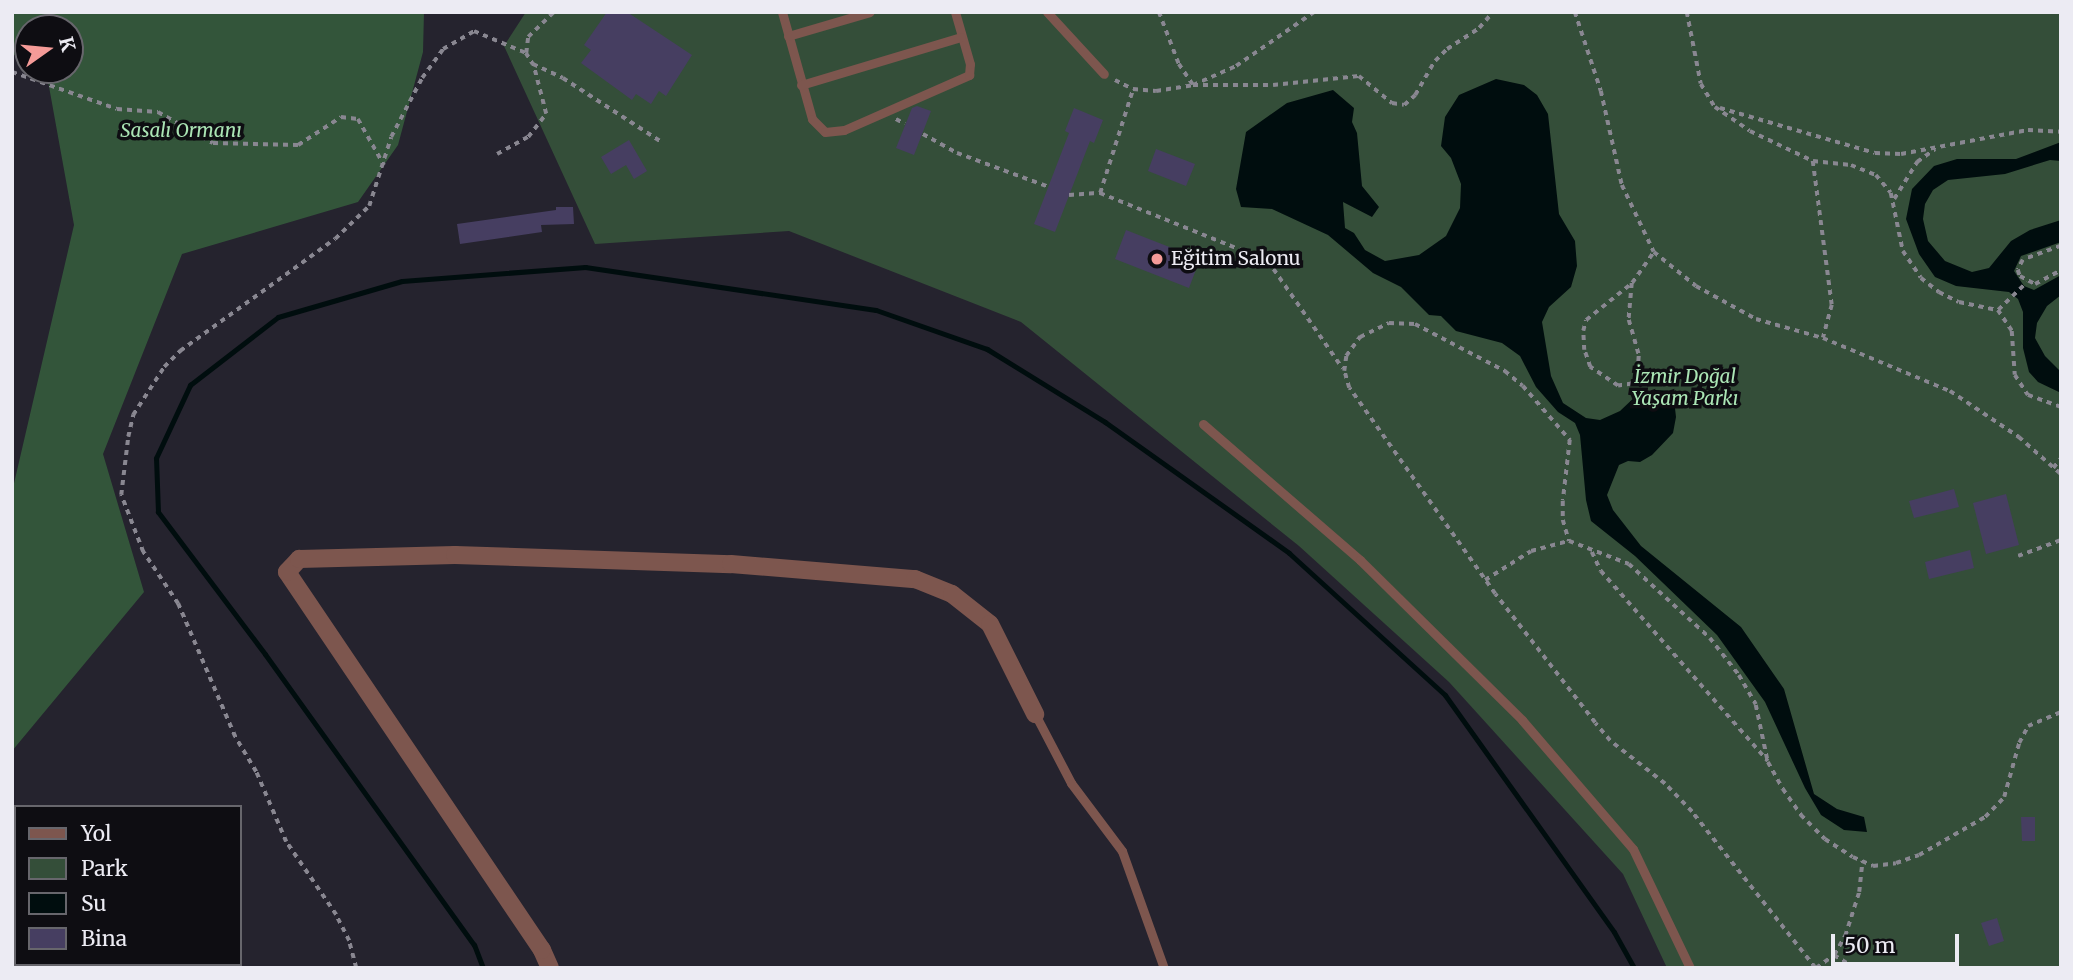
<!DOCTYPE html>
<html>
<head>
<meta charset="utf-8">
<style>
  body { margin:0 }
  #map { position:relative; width:2073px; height:980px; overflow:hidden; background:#25232e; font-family:Merriweather,serif }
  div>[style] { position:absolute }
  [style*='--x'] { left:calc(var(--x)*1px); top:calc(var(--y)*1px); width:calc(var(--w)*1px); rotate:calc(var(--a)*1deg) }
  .green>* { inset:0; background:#344e39 }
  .forest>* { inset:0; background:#33553a }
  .water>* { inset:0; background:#000d0e }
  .stream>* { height:5px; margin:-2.5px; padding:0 2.5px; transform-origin:2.5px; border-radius:2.5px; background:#000d0e }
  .building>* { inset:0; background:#463e61 }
  .path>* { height:3.5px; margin-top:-1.75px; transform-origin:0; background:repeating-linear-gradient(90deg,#898791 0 5px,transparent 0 10px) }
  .lane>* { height:9px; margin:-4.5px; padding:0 4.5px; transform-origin:4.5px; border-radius:4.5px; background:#7d564e }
  .street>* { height:18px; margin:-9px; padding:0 9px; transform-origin:9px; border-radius:9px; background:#7d564e }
  .dots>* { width:19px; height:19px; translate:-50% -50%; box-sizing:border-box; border:4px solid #0e0d12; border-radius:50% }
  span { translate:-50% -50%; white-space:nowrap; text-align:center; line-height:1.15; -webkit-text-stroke:7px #0e0d12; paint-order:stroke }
  .park-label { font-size:19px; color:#abe5b5; font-style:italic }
  .poi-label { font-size:19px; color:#ecebf3 }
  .left { translate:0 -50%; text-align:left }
  .frame { position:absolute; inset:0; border:14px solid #ecebf3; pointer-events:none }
  .legend { position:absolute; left:14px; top:805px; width:228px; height:161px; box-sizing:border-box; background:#0e0d12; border:2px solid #67666c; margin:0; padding:9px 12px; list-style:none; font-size:21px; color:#ecebf3 }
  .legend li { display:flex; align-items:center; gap:14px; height:35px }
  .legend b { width:35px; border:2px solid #67666c }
  .north { position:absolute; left:14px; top:14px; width:70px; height:70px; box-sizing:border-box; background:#0e0d12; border:2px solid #67666c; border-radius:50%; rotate:75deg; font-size:19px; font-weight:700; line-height:28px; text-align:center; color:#ecebf3 }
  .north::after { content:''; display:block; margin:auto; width:24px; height:32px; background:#f59b98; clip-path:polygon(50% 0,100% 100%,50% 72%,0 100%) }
  .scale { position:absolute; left:1831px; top:934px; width:128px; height:32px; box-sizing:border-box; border:4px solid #ecebf3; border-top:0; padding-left:9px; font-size:21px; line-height:24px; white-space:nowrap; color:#ecebf3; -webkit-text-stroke:5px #0e0d12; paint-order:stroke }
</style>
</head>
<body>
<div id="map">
  <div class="green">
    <div style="clip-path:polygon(526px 12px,2061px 12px,2061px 968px,1667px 968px,1623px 874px,1449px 682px,1299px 546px,1021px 322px,789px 231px,595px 244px,504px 46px)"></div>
  </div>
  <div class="forest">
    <div style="clip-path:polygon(12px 12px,424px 12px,423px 52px,398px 145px,358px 202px,182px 254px,103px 454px,144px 592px,12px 751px,12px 492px,74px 225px,46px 70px,70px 70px,70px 28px,28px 28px,28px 60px,12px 54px)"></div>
  </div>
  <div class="water">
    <div style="clip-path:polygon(1496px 79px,1524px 85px,1537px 95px,1548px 114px,1559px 214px,1575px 241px,1577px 266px,1571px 287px,1549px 307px,1542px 322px,1551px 376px,1563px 403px,1586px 418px,1600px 420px,1620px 411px,1638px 394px,1655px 390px,1673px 391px,1676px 417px,1673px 433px,1652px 455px,1640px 462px,1628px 461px,1619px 465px,1607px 495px,1613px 510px,1641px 546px,1741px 627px,1784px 689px,1814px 794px,1837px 809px,1864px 817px,1867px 832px,1844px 830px,1821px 815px,1805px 788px,1765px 702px,1717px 635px,1635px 556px,1591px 521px,1586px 500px,1580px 435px,1575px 423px,1558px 412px,1536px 387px,1520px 356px,1502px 343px,1456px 331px,1441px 316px,1429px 315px,1401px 287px,1373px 273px,1328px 235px,1272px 209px,1241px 207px,1236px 189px,1246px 132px,1287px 103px,1333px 90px,1354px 108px,1352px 122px,1357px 133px,1362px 186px,1379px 207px,1372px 217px,1343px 202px,1345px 228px,1354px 233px,1365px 250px,1385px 261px,1419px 255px,1446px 236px,1460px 208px,1461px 184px,1451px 158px,1441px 146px,1445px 117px,1459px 95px)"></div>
    <div style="clip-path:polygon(2061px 142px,2061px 161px,2050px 160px,2005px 174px,1948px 180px,1933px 190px,1925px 204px,1923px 219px,1928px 241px,1945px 261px,1972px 272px,1989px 268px,2011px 241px,2030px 230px,2061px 220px,2061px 242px,2021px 256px,2014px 271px,2024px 286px,2034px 290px,2061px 275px,2061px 295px,2047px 306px,2037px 323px,2035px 338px,2045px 356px,2061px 372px,2061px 393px,2038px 382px,2029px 372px,2023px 348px,2023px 312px,2018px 299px,2009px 292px,1956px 286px,1935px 277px,1919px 254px,1906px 219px,1912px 189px,1934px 166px,1957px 159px,2016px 159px)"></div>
  </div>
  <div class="stream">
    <div style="--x:483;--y:968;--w:25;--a:-111"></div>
    <div style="--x:474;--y:945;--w:358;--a:-125.7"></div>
    <div style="--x:265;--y:654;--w:178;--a:-127"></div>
    <div style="--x:158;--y:512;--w:54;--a:-92.1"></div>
    <div style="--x:156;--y:458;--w:81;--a:-65"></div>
    <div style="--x:190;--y:385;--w:111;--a:-37.7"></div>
    <div style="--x:278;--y:317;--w:129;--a:-16.2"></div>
    <div style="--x:402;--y:281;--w:184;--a:-4.4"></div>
    <div style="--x:585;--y:267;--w:294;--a:8.4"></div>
    <div style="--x:876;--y:310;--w:118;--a:19.4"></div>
    <div style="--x:987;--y:349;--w:139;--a:31.7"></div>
    <div style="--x:1105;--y:422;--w:226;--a:35.4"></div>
    <div style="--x:1289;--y:553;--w:211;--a:42.3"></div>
    <div style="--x:1445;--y:695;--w:291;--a:54.5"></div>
    <div style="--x:1614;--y:932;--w:41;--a:60.9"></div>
  </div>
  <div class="building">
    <div style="clip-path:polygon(607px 12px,627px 12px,692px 55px,666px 96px,659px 91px,651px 104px,636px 94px,632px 100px,581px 63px,591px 50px,584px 45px)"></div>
    <div style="clip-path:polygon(917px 106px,931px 111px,914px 155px,896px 148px,912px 108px)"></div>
    <div style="clip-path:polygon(1074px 108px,1103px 120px,1094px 143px,1090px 141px,1055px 232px,1034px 224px,1069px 133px,1065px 131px)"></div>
    <div style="clip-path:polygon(629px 140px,647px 171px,634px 179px,626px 165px,611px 174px,601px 157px)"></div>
    <div style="clip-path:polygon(1156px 149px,1195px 164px,1186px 186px,1148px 171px)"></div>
    <div style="clip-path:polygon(556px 207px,573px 207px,574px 224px,541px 225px,542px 232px,460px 244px,457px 224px,556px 210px)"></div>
    <div style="clip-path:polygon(1126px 230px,1200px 259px,1189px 288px,1115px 259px)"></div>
    <div style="clip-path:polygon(1954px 489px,1959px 507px,1914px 518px,1909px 501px)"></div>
    <div style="clip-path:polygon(2006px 494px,2019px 545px,1986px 554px,1973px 503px)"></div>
    <div style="clip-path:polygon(1970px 550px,1974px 568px,1929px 579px,1925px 562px)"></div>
    <div style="clip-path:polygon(2021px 817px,2035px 817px,2035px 841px,2022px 841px)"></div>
    <div style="clip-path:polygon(1997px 918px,2004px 941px,1989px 946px,1981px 923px)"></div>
  </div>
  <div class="path">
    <div style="--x:1159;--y:12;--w:56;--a:69"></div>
    <div style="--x:1179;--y:64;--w:25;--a:56"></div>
    <div style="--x:1193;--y:85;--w:80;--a:0"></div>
    <div style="--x:1273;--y:85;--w:86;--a:-6"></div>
    <div style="--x:1359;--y:76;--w:43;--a:39.3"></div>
    <div style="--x:1392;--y:103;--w:12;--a:9"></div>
    <div style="--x:1404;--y:105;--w:15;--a:-42"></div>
    <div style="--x:1415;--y:95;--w:39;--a:-60"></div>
    <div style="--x:1435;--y:61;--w:17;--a:-45"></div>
    <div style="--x:1447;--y:49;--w:38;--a:-33"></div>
    <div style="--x:1479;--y:28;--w:21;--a:-49"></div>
    <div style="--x:1575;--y:12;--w:83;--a:71.8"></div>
    <div style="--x:1601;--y:91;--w:96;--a:77.4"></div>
    <div style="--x:1622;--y:185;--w:74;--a:64.5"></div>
    <div style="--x:1654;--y:252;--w:54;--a:39"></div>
    <div style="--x:1696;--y:286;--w:68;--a:28.8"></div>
    <div style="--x:1756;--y:319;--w:70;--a:15.8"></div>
    <div style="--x:1823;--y:338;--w:138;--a:22.7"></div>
    <div style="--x:1950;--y:391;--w:83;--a:33.7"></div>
    <div style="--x:2019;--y:437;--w:56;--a:41.4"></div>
    <div style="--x:1687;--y:12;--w:73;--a:79"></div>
    <div style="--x:1701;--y:84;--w:27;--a:59"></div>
    <div style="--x:1715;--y:107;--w:42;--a:34.4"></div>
    <div style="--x:1750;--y:131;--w:70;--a:25.5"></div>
    <div style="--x:1813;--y:161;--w:38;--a:6"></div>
    <div style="--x:1851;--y:165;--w:27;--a:22"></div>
    <div style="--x:1876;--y:175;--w:23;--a:50"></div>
    <div style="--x:1891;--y:193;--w:59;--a:78.3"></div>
    <div style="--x:1903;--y:251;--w:32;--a:56"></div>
    <div style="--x:1921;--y:278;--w:23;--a:38"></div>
    <div style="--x:1939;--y:292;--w:22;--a:27"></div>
    <div style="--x:1959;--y:302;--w:40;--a:12"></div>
    <div style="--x:1998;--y:310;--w:25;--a:56"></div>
    <div style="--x:2012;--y:331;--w:44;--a:86.1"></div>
    <div style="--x:2015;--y:375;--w:24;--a:57"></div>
    <div style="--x:2028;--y:395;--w:35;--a:20"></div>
    <div style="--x:526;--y:53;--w:13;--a:58"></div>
    <div style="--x:533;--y:64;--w:33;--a:25"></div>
    <div style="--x:563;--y:78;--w:119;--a:33"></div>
    <div style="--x:12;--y:72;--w:111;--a:19.4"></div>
    <div style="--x:117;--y:109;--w:41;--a:4.2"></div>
    <div style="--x:158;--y:112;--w:63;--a:29.4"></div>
    <div style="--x:213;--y:143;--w:85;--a:1.3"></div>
    <div style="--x:298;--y:145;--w:51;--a:-33.1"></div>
    <div style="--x:341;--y:117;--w:17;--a:7"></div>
    <div style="--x:358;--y:119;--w:53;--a:60.5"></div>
    <div style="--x:1115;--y:80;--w:20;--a:27"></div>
    <div style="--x:1133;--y:89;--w:23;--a:5"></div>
    <div style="--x:1156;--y:91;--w:37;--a:-9"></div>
    <div style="--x:1193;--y:85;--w:47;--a:-23.8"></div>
    <div style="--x:1236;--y:66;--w:95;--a:-34.7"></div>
    <div style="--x:1720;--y:108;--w:161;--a:16.2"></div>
    <div style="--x:1875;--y:153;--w:26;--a:2"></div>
    <div style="--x:1901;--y:154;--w:129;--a:-10.7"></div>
    <div style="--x:2028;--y:130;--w:33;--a:3"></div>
    <div style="--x:896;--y:119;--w:10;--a:29"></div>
    <div style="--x:923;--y:134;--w:39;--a:29"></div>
    <div style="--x:957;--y:153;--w:98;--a:20.3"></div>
    <div style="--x:497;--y:154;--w:35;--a:-29"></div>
    <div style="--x:528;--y:137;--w:29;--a:-52"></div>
    <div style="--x:546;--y:114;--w:52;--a:-104.6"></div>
    <div style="--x:1813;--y:161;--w:145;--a:82.5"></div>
    <div style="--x:1832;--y:305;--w:34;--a:105"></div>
    <div style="--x:1100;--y:193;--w:109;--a:-72.4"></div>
    <div style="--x:1069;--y:195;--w:31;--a:-4"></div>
    <div style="--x:1100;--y:193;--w:181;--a:22"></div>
    <div style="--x:1268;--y:261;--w:131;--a:55.2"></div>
    <div style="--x:1894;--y:199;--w:44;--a:-58.1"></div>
    <div style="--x:1917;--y:162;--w:22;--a:-36"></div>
    <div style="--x:2061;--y:246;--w:40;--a:159.8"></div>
    <div style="--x:2023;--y:260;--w:11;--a:117"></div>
    <div style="--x:2018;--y:270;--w:6;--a:72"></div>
    <div style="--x:2020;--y:276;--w:17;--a:28"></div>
    <div style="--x:2035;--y:284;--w:30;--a:-28"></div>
    <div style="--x:1632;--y:283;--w:37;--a:95"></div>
    <div style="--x:1629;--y:320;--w:37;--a:74"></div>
    <div style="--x:1639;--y:356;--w:16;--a:94"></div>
    <div style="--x:1638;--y:372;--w:13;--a:117"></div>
    <div style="--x:1632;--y:384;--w:14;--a:172"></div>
    <div style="--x:1618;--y:386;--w:34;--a:-146"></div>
    <div style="--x:1590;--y:367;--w:18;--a:-109"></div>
    <div style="--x:1584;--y:350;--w:19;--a:-93"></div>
    <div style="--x:1583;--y:331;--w:11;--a:-75"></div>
    <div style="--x:1586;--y:320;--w:59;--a:-38.8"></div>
    <div style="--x:1632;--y:283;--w:38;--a:-55"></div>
    <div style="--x:1998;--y:310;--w:40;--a:-44"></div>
    <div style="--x:2053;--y:468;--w:13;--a:-51"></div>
    <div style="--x:1592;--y:552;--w:21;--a:65"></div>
    <div style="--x:1601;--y:571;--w:253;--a:48.7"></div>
    <div style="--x:2018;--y:556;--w:46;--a:-20.4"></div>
    <div style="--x:1485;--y:580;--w:54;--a:-32.2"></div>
    <div style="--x:1531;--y:551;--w:39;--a:-15"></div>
    <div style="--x:1834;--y:955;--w:25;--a:32"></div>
    <div style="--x:356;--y:968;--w:28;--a:-105"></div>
    <div style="--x:349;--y:941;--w:29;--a:-117"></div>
    <div style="--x:336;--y:915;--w:88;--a:-124.4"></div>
    <div style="--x:286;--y:842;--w:76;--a:-113.2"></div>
    <div style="--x:256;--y:772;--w:41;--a:-121"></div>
    <div style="--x:235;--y:737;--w:145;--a:-113.2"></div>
    <div style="--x:178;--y:604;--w:63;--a:-123.9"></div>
    <div style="--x:143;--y:552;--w:61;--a:-111.1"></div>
    <div style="--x:121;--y:495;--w:58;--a:-83.1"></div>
    <div style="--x:128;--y:437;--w:23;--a:-77"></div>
    <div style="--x:133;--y:415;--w:57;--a:-57.1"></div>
    <div style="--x:164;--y:367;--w:23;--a:-45"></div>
    <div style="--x:180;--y:351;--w:191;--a:-35.9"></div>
    <div style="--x:335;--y:239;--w:47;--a:-44.1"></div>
    <div style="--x:369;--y:206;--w:72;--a:-72.3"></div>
    <div style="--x:391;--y:137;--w:67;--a:-62.3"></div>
    <div style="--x:422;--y:78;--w:36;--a:-54"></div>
    <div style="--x:443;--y:49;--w:36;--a:-30"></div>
    <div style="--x:474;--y:31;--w:56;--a:22.9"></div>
    <div style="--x:526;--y:53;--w:16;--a:-83"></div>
    <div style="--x:528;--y:37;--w:36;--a:-44"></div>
    <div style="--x:1815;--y:968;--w:199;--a:-128.3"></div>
    <div style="--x:1692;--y:812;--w:39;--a:-134"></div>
    <div style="--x:1665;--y:784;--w:70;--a:-142"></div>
    <div style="--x:1610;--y:741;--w:23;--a:-130"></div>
    <div style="--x:1595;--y:723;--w:163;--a:-127.8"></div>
    <div style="--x:1495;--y:594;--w:252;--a:-125.3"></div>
    <div style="--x:1349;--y:388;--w:18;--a:-106"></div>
    <div style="--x:1344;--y:371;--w:15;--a:-82"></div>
    <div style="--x:1346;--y:356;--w:24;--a:-54"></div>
    <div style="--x:1360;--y:337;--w:32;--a:-26"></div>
    <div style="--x:1389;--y:323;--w:26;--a:2"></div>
    <div style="--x:1415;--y:324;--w:102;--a:27.6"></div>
    <div style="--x:1505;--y:371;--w:23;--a:40"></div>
    <div style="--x:1523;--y:386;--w:72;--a:49"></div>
    <div style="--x:1570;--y:440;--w:61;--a:96.5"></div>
    <div style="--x:1563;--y:501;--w:19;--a:90"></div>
    <div style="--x:1563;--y:520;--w:22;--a:74"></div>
    <div style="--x:1569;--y:541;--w:64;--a:21"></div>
    <div style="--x:1629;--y:564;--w:110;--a:42.4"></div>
    <div style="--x:1710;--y:638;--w:47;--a:51.9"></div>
    <div style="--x:1739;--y:675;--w:34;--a:60"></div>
    <div style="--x:1756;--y:705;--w:58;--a:78.1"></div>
    <div style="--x:1768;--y:762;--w:31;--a:61"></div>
    <div style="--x:1783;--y:789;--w:32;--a:55"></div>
    <div style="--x:1801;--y:815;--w:34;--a:45"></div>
    <div style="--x:1825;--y:839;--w:33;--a:33"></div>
    <div style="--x:1853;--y:857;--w:22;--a:24"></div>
    <div style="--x:1873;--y:866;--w:23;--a:-7"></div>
    <div style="--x:1896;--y:863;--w:24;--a:-19"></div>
    <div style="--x:1919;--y:855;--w:76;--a:-29.9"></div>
    <div style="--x:1985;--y:817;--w:28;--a:-46"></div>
    <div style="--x:2004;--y:797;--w:56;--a:-74.5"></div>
    <div style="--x:2019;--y:743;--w:19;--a:-62"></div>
    <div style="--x:2028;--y:726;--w:36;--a:-23"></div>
    <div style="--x:1816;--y:968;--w:22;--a:-36"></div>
    <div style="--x:1834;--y:955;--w:22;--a:-60"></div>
    <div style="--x:1845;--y:936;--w:46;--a:-72.3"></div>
    <div style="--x:1859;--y:892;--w:31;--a:-84"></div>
  </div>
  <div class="lane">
    <div style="--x:782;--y:12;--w:111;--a:74.3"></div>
    <div style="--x:812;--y:119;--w:18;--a:45"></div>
    <div style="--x:825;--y:132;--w:19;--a:-6"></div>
    <div style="--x:844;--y:130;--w:137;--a:-23.7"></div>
    <div style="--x:969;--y:75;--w:11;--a:-85"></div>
    <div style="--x:970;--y:64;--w:54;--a:-106.1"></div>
    <div style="--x:1047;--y:12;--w:84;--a:47.4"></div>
    <div style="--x:788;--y:36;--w:85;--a:-16.3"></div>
    <div style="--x:801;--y:85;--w:167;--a:-16.7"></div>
    <div style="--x:1203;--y:424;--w:208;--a:40.9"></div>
    <div style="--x:1360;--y:560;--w:228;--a:44.6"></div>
    <div style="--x:1522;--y:720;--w:170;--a:49.3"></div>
    <div style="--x:1633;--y:849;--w:132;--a:64.4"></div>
    <div style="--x:1035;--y:714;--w:78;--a:62.4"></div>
    <div style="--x:1071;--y:783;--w:85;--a:53.1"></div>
    <div style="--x:1122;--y:851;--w:124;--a:70.3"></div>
  </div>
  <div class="street">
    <div style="--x:550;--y:968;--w:20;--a:-114"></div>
    <div style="--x:542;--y:950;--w:456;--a:-124"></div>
    <div style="--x:287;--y:572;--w:18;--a:-47"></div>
    <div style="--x:299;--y:559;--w:156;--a:-1.5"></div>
    <div style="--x:455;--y:555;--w:276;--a:1.9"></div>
    <div style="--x:731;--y:564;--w:185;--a:4.7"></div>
    <div style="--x:915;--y:579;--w:40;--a:22"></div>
    <div style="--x:952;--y:594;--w:48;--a:38.3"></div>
    <div style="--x:990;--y:624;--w:101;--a:63.4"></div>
  </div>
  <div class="dots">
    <div style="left:1157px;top:259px;background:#f59b98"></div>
  </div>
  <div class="park-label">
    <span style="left:181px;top:131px">Sasalı Ormanı</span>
    <span style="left:1685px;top:388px">İzmir Doğal<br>Yaşam Parkı</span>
  </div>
  <div class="poi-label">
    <span class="left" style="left:1171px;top:259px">Eğitim Salonu</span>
  </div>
  <div class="frame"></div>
  <ul class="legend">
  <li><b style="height:9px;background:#7d564e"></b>Yol</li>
  <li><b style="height:19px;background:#344e39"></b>Park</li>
  <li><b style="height:19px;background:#000d0e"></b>Su</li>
  <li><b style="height:19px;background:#463e61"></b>Bina</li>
  </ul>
  <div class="north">K</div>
  <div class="scale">50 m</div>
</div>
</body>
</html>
